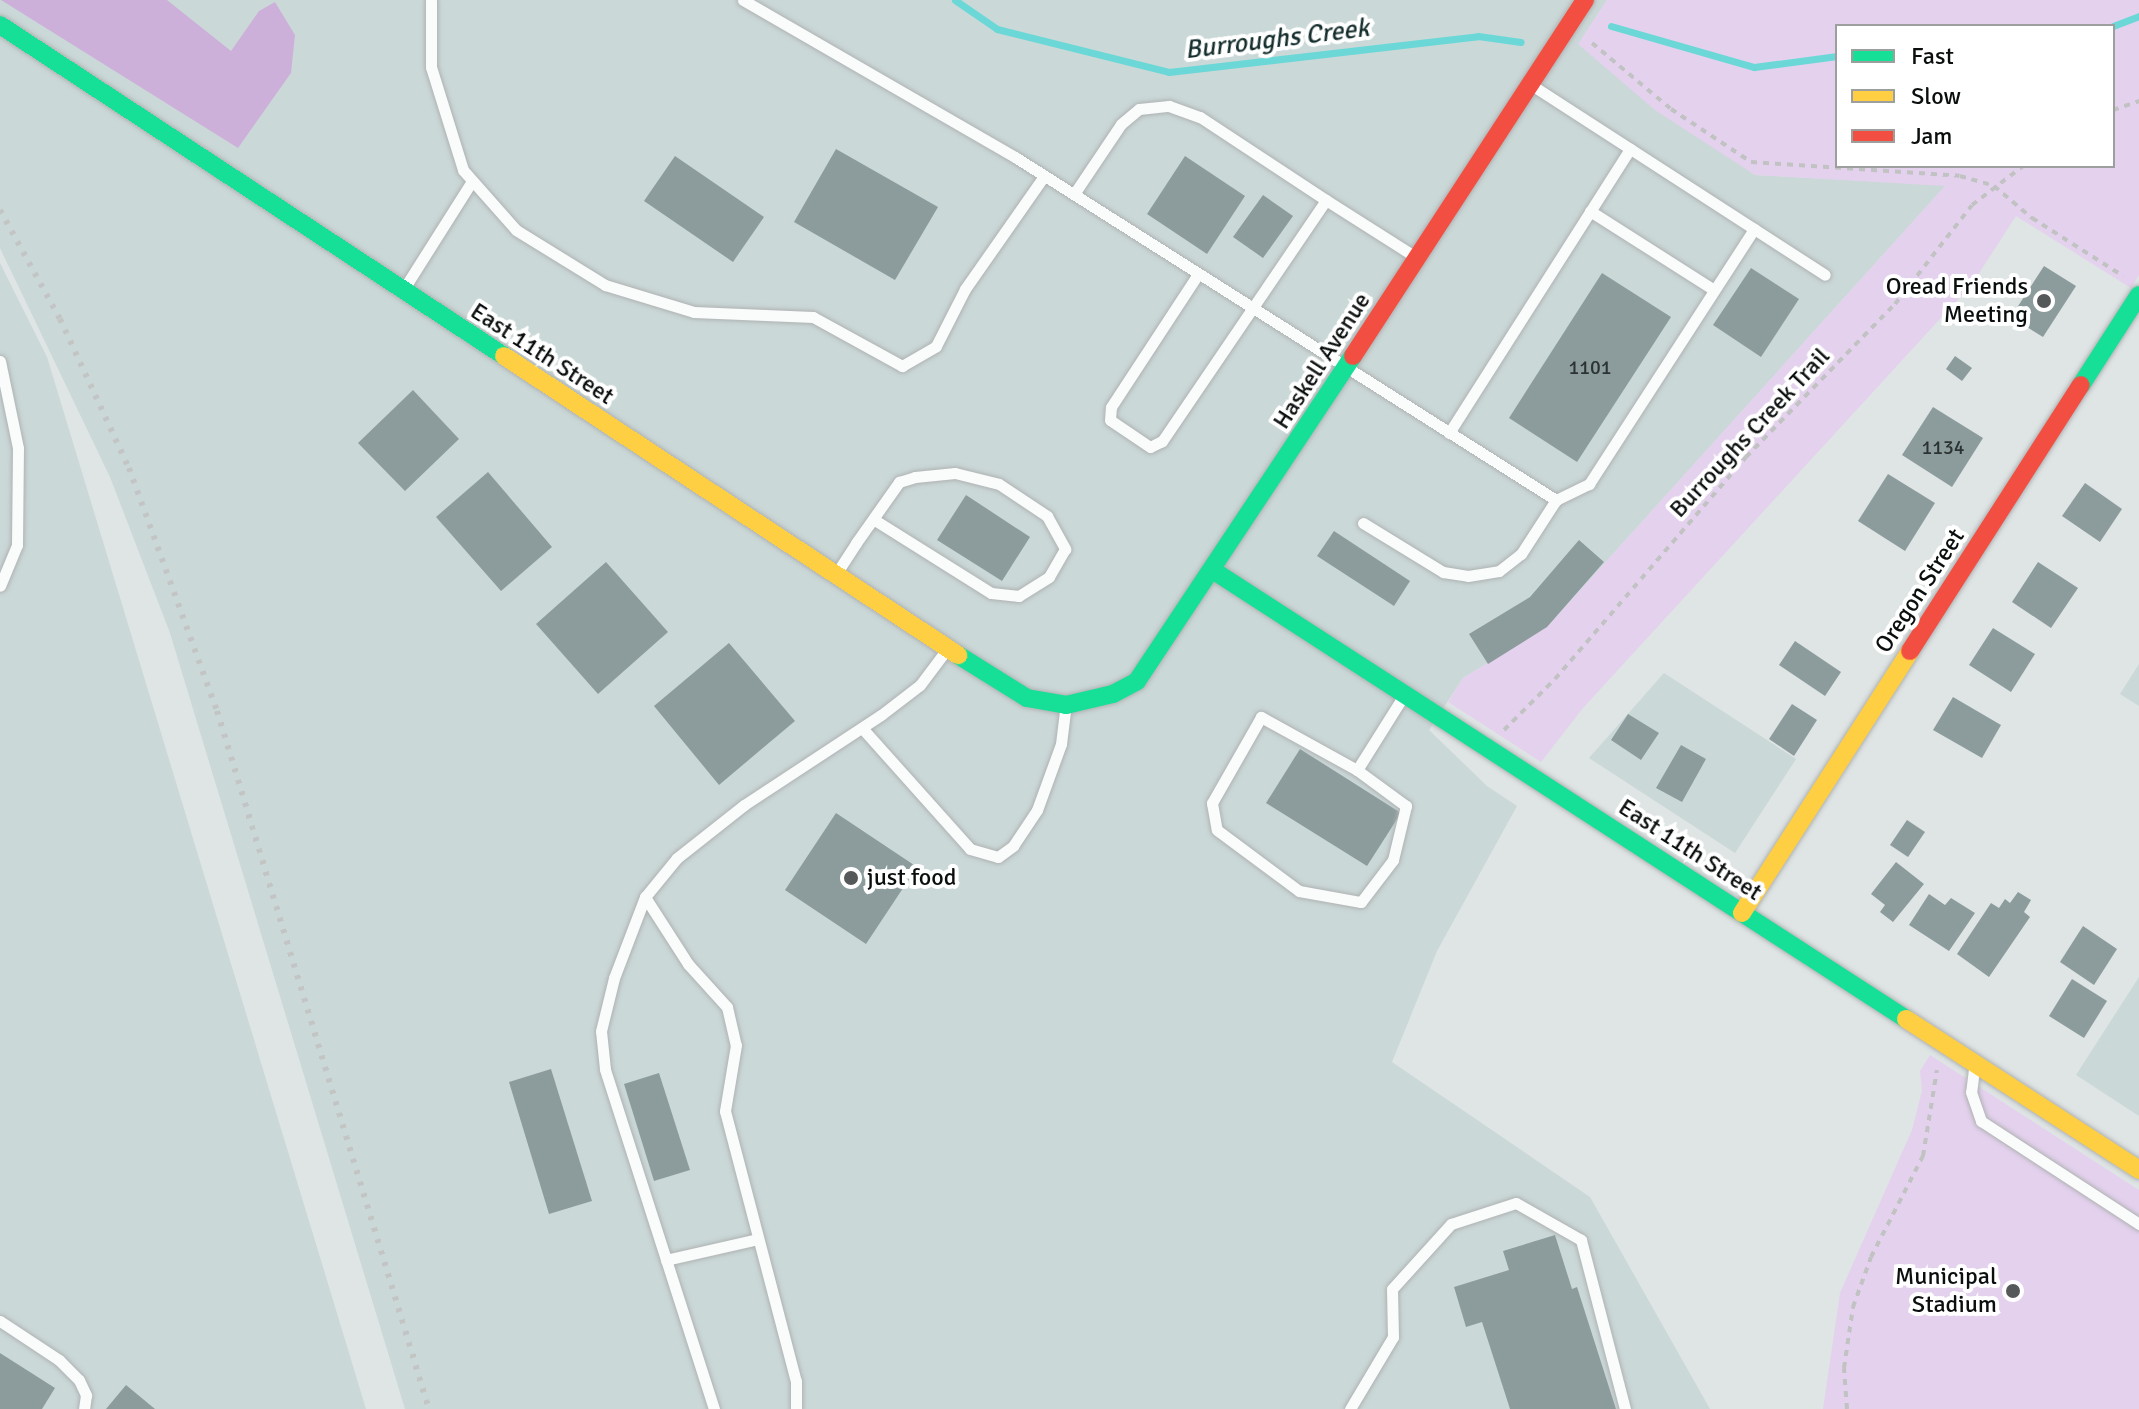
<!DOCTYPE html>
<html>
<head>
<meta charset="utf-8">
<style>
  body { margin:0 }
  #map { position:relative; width:2139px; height:1409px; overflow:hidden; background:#dfe4e4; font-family:Signika,sans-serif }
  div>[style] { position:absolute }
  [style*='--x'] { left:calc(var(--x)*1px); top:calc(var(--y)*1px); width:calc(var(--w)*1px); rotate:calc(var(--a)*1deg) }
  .built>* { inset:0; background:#cbd8d8 }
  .green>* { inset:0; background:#e4d1ee }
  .forest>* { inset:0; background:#cdb0da }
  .stream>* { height:7px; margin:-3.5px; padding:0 3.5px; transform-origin:3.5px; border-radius:3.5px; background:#6bd8d7 }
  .building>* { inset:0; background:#8c9c9c }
  .path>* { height:4px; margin-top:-2px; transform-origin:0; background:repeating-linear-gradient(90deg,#c1c2c2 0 6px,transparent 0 12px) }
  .roads { filter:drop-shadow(0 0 2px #afb2b2) drop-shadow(0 0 2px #afb2b2) }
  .lane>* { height:11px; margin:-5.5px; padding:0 5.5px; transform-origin:5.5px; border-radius:5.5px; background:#fafbfb }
  .fast>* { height:18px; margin:-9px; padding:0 9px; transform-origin:9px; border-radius:9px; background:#16e098 }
  .slow>* { height:18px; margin:-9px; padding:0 9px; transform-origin:9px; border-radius:9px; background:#ffcf43 }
  .jam>* { height:18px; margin:-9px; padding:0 9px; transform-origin:9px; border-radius:9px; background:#f24e42 }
  .rail>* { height:6px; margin-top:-3px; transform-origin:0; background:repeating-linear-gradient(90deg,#c3c5c5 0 4px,transparent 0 12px) }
  .dots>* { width:22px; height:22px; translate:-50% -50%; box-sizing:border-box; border:4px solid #fff; border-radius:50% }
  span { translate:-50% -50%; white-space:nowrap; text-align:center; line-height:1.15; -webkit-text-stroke:8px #fff; paint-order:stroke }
  .number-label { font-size:20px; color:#2b3232 }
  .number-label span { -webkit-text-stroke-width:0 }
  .poi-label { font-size:24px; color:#0b0e0e }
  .right { translate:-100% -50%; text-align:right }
  .left { translate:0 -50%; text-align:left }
  .street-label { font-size:24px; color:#0b0e0e }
  .water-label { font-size:26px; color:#152e2d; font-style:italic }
  .legend { position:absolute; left:1835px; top:24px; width:280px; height:144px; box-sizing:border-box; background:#fff; border:2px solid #9d9f9f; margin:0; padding:10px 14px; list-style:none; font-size:24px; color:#0b0e0e }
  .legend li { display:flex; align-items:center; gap:16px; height:40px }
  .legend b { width:40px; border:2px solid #9d9f9f }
</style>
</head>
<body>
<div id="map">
  <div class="built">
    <div style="clip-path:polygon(0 0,1607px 0,1579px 44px,1755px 175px,1946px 185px,1547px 627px,1463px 678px,1429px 730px,1487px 786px,1517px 806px,1437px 951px,1392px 1062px,1590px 1197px,1710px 1409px,405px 1409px,170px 633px,110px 477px,0 248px)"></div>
    <div style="clip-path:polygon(0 263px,47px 357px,366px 1409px,0 1409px)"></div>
    <div style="clip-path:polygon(2139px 664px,2139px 706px,2120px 694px)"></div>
    <div style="clip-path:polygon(1664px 673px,1796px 759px,1735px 853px,1589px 758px)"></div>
    <div style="clip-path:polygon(2139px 977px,2139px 1116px,2076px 1075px)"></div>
  </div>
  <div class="green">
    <div style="clip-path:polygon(evenodd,1607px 0,2139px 0,2139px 275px,2131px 288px,2016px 216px,1972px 284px,1583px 708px,1541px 762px,1448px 702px,1463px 678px,1547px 627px,1945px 186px,1755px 175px,1655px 110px,1578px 44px,1607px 0,1837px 26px,2113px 26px,2113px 166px,1837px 166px,1837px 26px)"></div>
    <div style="clip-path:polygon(1930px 1055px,2139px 1190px,2139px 1409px,1823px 1409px,1840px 1293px,1912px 1130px,1922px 1091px,1920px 1071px)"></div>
  </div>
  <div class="forest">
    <div style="clip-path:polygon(1px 0,167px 0,231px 51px,259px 11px,275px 2px,295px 35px,291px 73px,238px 148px)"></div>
  </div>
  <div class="stream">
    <div style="--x:955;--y:0;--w:51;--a:34.6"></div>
    <div style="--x:997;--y:29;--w:177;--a:14"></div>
    <div style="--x:1169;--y:72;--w:311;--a:-6.6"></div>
    <div style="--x:1478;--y:36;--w:43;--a:7.9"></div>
    <div style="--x:1611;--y:26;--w:149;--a:16"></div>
    <div style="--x:1754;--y:67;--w:84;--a:-7.5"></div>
    <div style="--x:2113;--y:26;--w:28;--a:-21"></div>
  </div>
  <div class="building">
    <div style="clip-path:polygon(836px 149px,938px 207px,895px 280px,794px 222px)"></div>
    <div style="clip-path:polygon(675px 156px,764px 217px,733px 262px,644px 201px)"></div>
    <div style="clip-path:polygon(1185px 156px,1245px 196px,1207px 254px,1147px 214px)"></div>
    <div style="clip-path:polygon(1263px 195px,1293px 216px,1263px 258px,1233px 237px)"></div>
    <div style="clip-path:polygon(2044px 266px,2076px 286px,2043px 337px,2011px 317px)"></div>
    <div style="clip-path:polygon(1751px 268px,1799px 299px,1761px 357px,1713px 325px)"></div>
    <div style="clip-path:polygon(1602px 273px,1671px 317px,1577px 462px,1509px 418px)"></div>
    <div style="clip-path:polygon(1955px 356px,1972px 368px,1962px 381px,1946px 369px)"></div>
    <div style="clip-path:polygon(413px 390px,459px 439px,405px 491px,358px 443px)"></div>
    <div style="clip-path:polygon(1933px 407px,1983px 438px,1952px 487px,1902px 455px)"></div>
    <div style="clip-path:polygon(488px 472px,552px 547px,501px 591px,436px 517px)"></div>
    <div style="clip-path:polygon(1888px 474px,1935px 503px,1905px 551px,1858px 521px)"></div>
    <div style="clip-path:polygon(2085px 483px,2122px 509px,2100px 542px,2062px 516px)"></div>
    <div style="clip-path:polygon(966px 495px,1030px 537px,1002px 581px,937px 540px)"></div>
    <div style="clip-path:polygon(1334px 531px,1410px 581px,1394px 606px,1317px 556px)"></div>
    <div style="clip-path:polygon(1579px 540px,1604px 562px,1547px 627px,1488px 664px,1469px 634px,1530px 597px)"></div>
    <div style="clip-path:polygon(606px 562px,668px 632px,598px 694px,536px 624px)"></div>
    <div style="clip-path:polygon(2038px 562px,2078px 588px,2051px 628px,2012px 602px)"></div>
    <div style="clip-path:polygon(1993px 628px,2035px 654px,2011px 692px,1969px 665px)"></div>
    <div style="clip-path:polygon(1795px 641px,1841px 672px,1825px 696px,1779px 665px)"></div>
    <div style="clip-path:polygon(729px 643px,795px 721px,719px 785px,654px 706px)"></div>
    <div style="clip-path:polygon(1953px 697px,2001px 725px,1982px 758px,1933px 730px)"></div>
    <div style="clip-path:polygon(1792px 704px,1817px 720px,1794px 756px,1769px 739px)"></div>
    <div style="clip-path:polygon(1628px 714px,1659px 733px,1641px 760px,1611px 740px)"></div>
    <div style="clip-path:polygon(1681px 745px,1706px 759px,1682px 802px,1656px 788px)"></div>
    <div style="clip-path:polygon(1300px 749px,1401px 813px,1367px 866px,1266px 803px)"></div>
    <div style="clip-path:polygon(836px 813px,917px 867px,866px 944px,785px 890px)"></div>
    <div style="clip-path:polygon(1907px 820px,1925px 832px,1908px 857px,1890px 845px)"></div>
    <div style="clip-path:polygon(1896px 862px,1924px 884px,1893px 922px,1880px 912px,1885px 905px,1871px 894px)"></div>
    <div style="clip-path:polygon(2018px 892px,2031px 900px,2024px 912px,2030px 917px,1989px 977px,1957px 954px,1991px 903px,1999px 908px,2005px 899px,2010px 903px)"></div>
    <div style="clip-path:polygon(1929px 894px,1945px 905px,1951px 898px,1975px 913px,1949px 951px,1909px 925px)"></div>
    <div style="clip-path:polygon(2083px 926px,2117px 949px,2094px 985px,2060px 962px)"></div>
    <div style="clip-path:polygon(2072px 979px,2107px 1001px,2084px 1038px,2049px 1016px)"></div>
    <div style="clip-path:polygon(551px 1069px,592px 1201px,549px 1214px,509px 1082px)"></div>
    <div style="clip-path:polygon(659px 1073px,690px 1170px,654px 1181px,624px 1084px)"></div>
    <div style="clip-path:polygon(1555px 1235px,1572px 1289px,1577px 1287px,1616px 1409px,1510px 1409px,1482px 1322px,1466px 1327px,1454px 1287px,1509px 1270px,1503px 1251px)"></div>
    <div style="clip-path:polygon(0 1353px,55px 1388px,42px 1409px,0 1409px)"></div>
    <div style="clip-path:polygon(126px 1385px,155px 1409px,106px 1409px)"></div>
  </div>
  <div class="path">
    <div style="--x:1592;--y:43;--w:103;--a:39.9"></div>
    <div style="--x:1671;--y:109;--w:96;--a:33.5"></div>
    <div style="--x:1751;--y:162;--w:209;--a:3.8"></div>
    <div style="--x:1960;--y:176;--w:35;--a:16"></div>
    <div style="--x:1994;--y:186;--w:50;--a:40.1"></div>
    <div style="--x:2032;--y:218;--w:108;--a:32.5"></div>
    <div style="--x:2113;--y:110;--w:28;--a:-19"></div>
    <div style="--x:1504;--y:730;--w:72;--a:-45"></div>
    <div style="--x:1555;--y:679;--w:293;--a:-49.3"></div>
    <div style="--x:1746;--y:457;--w:214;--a:-45.8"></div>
    <div style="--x:1895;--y:304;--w:125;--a:-52.1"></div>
    <div style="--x:1972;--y:205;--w:64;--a:-37.4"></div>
    <div style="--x:1847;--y:1409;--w:41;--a:-94.2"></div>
    <div style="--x:1844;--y:1368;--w:62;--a:-81.6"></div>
    <div style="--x:1853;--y:1307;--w:53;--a:-70.2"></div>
    <div style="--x:1871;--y:1257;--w:114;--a:-62.8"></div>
    <div style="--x:1923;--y:1156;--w:87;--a:-80.8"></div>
  </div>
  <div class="roads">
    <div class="lane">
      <div style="--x:431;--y:0;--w:67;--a:90"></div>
      <div style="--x:431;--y:67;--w:108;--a:72.7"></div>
      <div style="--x:463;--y:170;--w:80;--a:48.5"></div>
      <div style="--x:516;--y:230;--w:105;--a:31.7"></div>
      <div style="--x:605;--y:285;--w:93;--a:16.9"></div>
      <div style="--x:694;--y:312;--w:119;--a:2.4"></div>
      <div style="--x:813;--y:317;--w:102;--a:28.8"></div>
      <div style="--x:902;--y:366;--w:39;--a:-30"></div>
      <div style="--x:936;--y:346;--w:64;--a:-63"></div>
      <div style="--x:965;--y:289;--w:138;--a:-55"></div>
      <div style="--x:743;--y:0;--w:314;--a:30"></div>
      <div style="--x:1015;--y:157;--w:641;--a:32.38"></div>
      <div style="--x:1556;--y:500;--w:37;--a:-26"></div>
      <div style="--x:1589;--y:484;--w:304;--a:-57.1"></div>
      <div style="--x:1530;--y:84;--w:351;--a:32.9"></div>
      <div style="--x:1074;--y:194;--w:84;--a:-56.1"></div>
      <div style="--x:1121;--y:124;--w:23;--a:-40"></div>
      <div style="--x:1139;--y:109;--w:30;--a:-6"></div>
      <div style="--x:1169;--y:106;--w:33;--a:20"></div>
      <div style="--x:1200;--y:117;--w:151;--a:33.4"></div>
      <div style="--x:1326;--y:200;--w:292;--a:124.2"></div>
      <div style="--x:1162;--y:441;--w:13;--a:153"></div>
      <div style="--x:1150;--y:447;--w:48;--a:-146"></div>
      <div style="--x:1110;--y:420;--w:13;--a:-86"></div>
      <div style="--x:1111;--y:407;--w:159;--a:-56.8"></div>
      <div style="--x:1326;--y:200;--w:108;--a:32.5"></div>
      <div style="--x:1590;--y:211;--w:147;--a:32.5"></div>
      <div style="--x:405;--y:287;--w:125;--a:-57.7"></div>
      <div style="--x:0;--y:361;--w:89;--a:78.3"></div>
      <div style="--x:18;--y:448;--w:97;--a:90.6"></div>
      <div style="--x:17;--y:545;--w:44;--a:112.5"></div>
      <div style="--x:1449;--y:433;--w:337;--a:-57.5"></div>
      <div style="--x:1363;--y:523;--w:94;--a:31.5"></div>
      <div style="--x:1443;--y:572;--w:25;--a:9"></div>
      <div style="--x:1468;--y:576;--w:31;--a:-9"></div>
      <div style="--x:1499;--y:571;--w:28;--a:-38"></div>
      <div style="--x:1521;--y:554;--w:64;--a:-57.1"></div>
      <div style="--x:836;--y:574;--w:37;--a:-57"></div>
      <div style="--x:856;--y:543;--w:75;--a:-54.8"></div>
      <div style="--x:899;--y:482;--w:17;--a:-17"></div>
      <div style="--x:915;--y:477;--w:40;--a:-5.7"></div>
      <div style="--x:955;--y:473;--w:45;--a:14"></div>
      <div style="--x:999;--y:484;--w:58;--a:33.7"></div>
      <div style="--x:1047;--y:516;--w:38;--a:61"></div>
      <div style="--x:1065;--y:549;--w:32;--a:120"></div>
      <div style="--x:1049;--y:577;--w:36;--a:148"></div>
      <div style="--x:1019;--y:596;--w:28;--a:-174"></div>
      <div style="--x:991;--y:593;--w:139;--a:-147.9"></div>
      <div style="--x:862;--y:728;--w:162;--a:48.2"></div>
      <div style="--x:970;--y:849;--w:29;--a:16"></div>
      <div style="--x:998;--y:857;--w:19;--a:-36"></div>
      <div style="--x:1013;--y:846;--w:43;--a:-56.3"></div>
      <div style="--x:1037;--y:810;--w:70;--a:-70"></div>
      <div style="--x:1061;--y:744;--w:39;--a:-83"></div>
      <div style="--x:1357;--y:770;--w:110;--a:-151.1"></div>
      <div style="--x:1261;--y:717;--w:99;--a:119.7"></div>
      <div style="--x:1212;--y:803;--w:27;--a:80"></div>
      <div style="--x:1217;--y:830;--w:102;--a:36.6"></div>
      <div style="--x:1299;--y:891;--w:63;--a:10.1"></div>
      <div style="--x:1361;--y:902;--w:53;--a:-52.7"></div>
      <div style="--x:1393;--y:860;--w:56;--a:-76.5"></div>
      <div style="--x:1406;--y:806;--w:61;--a:-143.7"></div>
      <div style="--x:1357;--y:770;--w:89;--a:-57.9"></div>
      <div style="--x:645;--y:897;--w:80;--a:57.3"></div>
      <div style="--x:688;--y:964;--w:58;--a:47.8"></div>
      <div style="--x:727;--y:1007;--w:39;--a:77"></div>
      <div style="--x:736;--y:1045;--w:67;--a:99.5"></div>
      <div style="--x:725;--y:1111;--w:279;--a:75.3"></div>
      <div style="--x:796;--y:1381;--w:28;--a:90"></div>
      <div style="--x:1974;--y:1069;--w:23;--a:97"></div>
      <div style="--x:1971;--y:1092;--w:31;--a:71"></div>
      <div style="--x:1981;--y:1121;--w:189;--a:33.1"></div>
      <div style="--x:666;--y:1260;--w:94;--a:-12.9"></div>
      <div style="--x:0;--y:1321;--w:71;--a:33.5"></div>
      <div style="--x:59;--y:1360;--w:28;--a:45"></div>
      <div style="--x:79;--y:1380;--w:17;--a:65"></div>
      <div style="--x:86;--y:1395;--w:14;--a:98"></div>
      <div style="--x:714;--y:1409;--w:357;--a:-107.8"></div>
      <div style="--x:605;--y:1069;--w:38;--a:-96"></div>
      <div style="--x:601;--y:1031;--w:55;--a:-76.2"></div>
      <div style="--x:614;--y:978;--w:87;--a:-69.1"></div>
      <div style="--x:645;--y:897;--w:50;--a:-50.6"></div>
      <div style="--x:677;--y:858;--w:85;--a:-38.3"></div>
      <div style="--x:744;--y:805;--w:164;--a:-33.3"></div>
      <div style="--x:881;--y:715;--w:49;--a:-37.6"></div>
      <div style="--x:920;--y:685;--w:45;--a:-53.1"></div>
      <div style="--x:1350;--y:1409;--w:84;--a:-59.2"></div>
      <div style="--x:1393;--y:1337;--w:48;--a:-91.2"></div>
      <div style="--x:1392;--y:1289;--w:88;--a:-47.8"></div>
      <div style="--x:1451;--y:1224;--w:68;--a:-17.9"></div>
      <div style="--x:1516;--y:1203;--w:75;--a:29.6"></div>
      <div style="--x:1581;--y:1240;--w:175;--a:75.4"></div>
    </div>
    <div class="fast">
      <div style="--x:0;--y:25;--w:603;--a:33.29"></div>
      <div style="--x:2081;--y:385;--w:107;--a:-57.2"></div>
      <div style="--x:1214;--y:571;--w:824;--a:32.92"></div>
      <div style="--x:958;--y:655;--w:81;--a:31.9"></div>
      <div style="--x:1027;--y:698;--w:40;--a:10"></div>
      <div style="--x:1066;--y:705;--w:48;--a:-13.2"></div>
      <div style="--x:1113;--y:694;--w:27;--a:-28"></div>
      <div style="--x:1137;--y:681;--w:390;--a:-56.4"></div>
    </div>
    <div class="slow">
      <div style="--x:504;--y:356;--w:544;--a:33.37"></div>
      <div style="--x:1742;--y:913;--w:311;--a:-57.3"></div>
      <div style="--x:1906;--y:1019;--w:278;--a:32.9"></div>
    </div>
    <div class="jam">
      <div style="--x:1353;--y:356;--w:425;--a:-56.9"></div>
      <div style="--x:1910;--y:651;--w:316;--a:-57.3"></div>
    </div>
  </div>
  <div class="rail">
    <div style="--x:0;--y:210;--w:124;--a:61.2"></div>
    <div style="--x:60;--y:319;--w:164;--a:65.2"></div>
    <div style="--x:129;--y:468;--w:258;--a:70.1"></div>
    <div style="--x:217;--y:711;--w:729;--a:73.11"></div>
  </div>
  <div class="dots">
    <div style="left:2044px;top:301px;background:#555959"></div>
    <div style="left:851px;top:878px;background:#555959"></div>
    <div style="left:2013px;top:1291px;background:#555959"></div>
  </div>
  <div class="number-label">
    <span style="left:1590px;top:367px">1101</span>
    <span style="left:1943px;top:447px">1134</span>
  </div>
  <div class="poi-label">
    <span class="right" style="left:2028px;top:301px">Oread Friends<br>Meeting</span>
    <span class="left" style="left:867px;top:878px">just food</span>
    <span class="right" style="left:1997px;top:1291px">Municipal<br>Stadium</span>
  </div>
  <div class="street-label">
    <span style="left:542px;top:354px;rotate:33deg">East 11th Street</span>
    <span style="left:1322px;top:361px;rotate:-57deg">Haskell Avenue</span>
    <span style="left:1750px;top:433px;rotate:-47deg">Burroughs Creek Trail</span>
    <span style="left:1920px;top:591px;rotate:-57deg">Oregon Street</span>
    <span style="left:1690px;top:850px;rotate:33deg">East 11th Street</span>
  </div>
  <div class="water-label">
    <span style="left:1277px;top:40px;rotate:-7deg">Burroughs Creek</span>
  </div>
  <ul class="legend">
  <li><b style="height:10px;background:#16e098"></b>Fast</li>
  <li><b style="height:10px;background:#ffcf43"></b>Slow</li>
  <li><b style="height:10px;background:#f24e42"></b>Jam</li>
  </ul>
</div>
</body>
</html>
